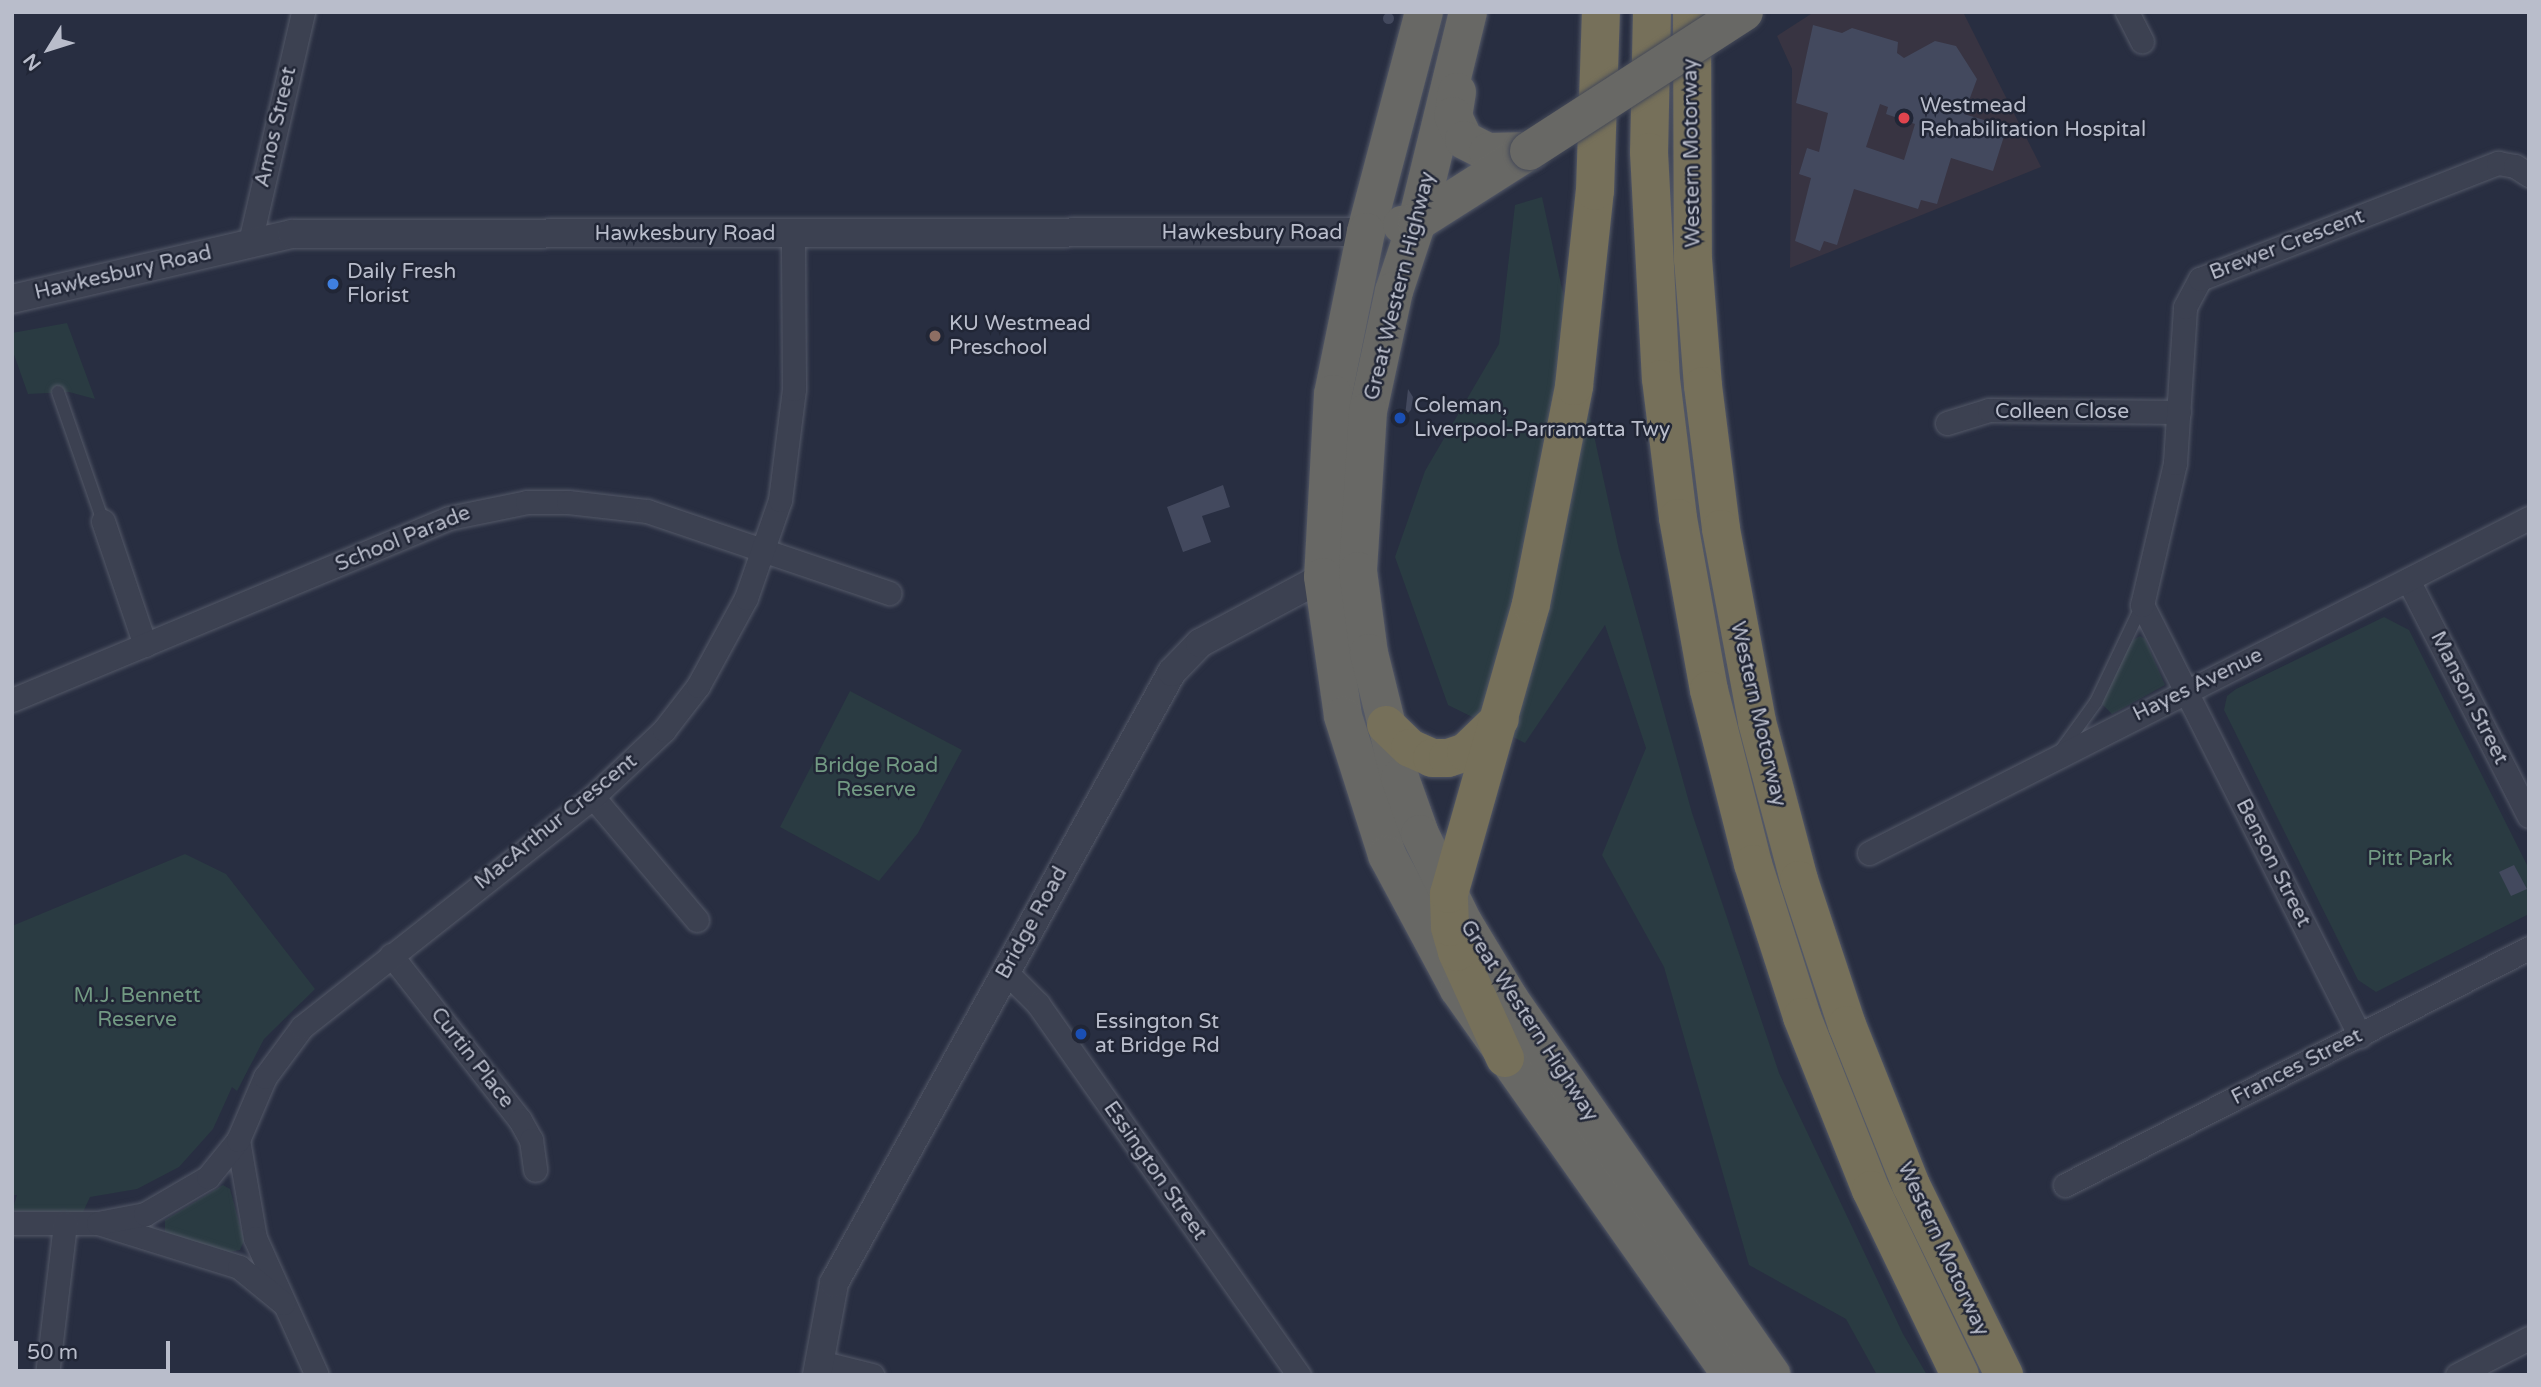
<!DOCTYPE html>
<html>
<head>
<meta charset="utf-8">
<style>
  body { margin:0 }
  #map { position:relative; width:2541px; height:1387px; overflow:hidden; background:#282e41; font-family:"Varela Round",sans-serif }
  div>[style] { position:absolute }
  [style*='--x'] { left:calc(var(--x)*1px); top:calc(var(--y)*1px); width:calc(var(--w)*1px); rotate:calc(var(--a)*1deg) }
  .medical>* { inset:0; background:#383442 }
  .green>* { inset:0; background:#2a3b42 }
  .building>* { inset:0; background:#43495e }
  .round { border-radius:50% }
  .roads { filter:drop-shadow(0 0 2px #545968) drop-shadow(0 0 2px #545968) }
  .service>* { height:12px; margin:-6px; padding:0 6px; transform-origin:6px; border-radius:6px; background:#3c4151 }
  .minor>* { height:23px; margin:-11.5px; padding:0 11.5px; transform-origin:11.5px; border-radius:11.5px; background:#3c4151 }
  .tertiary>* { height:28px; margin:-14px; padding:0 14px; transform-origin:14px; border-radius:14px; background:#3c4151 }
  .trunk>* { height:38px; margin:-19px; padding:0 19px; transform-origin:19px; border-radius:19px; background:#686865 }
  .motorway>* { height:38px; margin:-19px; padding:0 19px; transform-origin:19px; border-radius:19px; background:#76705a }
  .bridges { filter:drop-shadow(0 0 2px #444958) drop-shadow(0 0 2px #444958) }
  .trunk-bridge>* { height:38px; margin:-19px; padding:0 19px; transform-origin:19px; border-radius:19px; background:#686865 }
  .dots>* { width:19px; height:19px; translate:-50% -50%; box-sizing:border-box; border:4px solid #212636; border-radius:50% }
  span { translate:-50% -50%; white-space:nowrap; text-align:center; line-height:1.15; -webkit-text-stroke:5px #212636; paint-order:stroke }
  .poi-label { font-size:21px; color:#b9bdcb }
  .left { translate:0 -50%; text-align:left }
  .street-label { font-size:21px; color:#b9bdcb }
  .park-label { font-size:21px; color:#729a83 }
  .frame { position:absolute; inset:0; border:14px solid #b9bdcb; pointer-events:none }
  .north { position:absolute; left:14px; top:14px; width:70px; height:70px; -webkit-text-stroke:5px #212636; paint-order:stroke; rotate:232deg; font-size:19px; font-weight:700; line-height:28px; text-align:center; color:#b9bdcb }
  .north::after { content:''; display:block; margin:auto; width:24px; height:32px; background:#b9bdcb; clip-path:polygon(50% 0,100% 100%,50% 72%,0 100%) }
  .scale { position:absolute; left:14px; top:1341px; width:156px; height:32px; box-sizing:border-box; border:4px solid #b9bdcb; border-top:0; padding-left:9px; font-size:21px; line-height:24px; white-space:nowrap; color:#b9bdcb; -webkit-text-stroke:5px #212636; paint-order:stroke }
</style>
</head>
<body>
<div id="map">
  <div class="medical">
    <div style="clip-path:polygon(1814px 12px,1963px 12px,2041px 167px,1790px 268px,1792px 69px,1777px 36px)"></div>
  </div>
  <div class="green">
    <div style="clip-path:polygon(1542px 197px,1619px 550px,1692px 813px,1779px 1073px,1903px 1334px,1927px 1375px,1877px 1375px,1846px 1319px,1749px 1265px,1664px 967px,1602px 855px,1646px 748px,1605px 625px,1525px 743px,1448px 705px,1395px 557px,1425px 471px,1499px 344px,1515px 205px)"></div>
    <div style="clip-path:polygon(67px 323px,95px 399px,69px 392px,28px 394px,12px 349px,12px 333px)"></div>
    <div style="clip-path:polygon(2384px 617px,2409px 630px,2529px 869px,2529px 914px,2376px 992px,2358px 980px,2224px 710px,2227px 696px,2236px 689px)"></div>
    <div style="clip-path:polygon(2140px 636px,2145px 639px,2165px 685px,2112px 714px,2102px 704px,2104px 698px,2130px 642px)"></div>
    <div style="clip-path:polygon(850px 691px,962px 750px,918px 833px,879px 881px,780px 827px)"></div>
    <div style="clip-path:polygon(185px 854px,226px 874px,315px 989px,264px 1039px,237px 1091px,232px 1087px,213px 1129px,179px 1167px,137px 1189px,90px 1197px,83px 1212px,12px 1211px,17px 1195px,12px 1195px,12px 926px)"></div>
    <div style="clip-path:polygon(223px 1185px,230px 1189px,244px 1241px,240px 1250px,229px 1252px,165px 1233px,165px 1220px)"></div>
  </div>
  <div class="building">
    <div class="round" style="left:1382.5px;top:12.5px;width:11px;height:11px"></div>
    <div style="clip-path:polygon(evenodd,1813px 25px,1842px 33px,1852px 28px,1898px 42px,1897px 53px,1904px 58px,1935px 41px,1956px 46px,1977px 79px,1964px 114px,2007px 127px,1993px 171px,1951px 158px,1937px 204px,1921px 200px,1918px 209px,1854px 189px,1837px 245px,1824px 241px,1820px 251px,1795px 241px,1811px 178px,1799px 174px,1807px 148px,1819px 152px,1828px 113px,1796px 103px,1813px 25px,1880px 104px,1888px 107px,1886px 114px,1915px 124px,1904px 160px,1866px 147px,1880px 104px)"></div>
    <div style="clip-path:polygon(1408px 389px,1413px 397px,1411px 410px,1405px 416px)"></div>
    <div style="clip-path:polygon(1223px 485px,1230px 507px,1202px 516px,1211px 542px,1183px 552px,1167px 507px)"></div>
    <div style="clip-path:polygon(2514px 865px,2527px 889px,2511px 896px,2499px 872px)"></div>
  </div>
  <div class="roads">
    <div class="service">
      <div style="--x:58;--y:392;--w:137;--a:70.8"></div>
      <div style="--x:2062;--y:749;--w:58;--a:-54.1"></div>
      <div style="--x:2096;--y:702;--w:107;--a:-64.6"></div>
    </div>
    <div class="minor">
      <div style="--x:2127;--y:12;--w:33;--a:63"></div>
      <div style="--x:250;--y:242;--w:236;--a:-77"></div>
      <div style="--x:1947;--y:423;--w:44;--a:-17.2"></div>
      <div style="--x:1989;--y:410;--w:190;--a:0.6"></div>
      <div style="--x:103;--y:521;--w:131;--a:71.3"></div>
      <div style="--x:2408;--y:580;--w:265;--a:62.9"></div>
      <div style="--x:12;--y:700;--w:473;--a:-22.6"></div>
      <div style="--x:449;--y:518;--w:80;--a:-11.6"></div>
      <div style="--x:527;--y:502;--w:41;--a:0"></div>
      <div style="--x:568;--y:502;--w:80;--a:6.5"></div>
      <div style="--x:647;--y:511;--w:256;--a:18.7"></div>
      <div style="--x:593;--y:797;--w:161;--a:49.8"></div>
      <div style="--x:1869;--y:853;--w:740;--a:-26.91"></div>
      <div style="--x:391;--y:955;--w:209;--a:52"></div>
      <div style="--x:520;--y:1120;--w:23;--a:61"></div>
      <div style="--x:531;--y:1140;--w:30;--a:82"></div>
      <div style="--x:1006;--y:972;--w:45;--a:45"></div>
      <div style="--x:1038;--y:1004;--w:454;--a:54.9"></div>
      <div style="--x:2360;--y:1036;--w:483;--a:-116.8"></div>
      <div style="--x:2142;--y:605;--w:146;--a:-76.9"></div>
      <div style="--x:2175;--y:463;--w:156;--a:-86.3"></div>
      <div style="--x:2185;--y:307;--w:32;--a:-62"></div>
      <div style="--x:2200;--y:279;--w:320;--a:-21.3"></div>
      <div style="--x:2498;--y:163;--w:17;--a:10"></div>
      <div style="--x:2515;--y:166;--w:17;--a:33"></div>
      <div style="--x:238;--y:1140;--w:99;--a:80.2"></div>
      <div style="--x:255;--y:1238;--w:150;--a:65.7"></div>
      <div style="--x:2065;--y:1185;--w:521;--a:-27.06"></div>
      <div style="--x:12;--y:1223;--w:86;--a:0"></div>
      <div style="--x:98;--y:1223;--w:148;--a:17.3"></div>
      <div style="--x:239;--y:1267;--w:57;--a:39.3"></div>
      <div style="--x:98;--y:1223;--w:48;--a:-10.8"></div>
      <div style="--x:145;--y:1214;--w:73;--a:-30.4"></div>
      <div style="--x:208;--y:1177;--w:48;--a:-51"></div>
      <div style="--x:238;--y:1140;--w:69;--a:-66.8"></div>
      <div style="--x:265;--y:1077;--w:62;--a:-53.5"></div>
      <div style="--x:302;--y:1027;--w:371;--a:-38.3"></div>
      <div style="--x:593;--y:797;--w:98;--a:-43.3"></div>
      <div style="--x:664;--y:730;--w:56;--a:-52.3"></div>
      <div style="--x:698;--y:686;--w:100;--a:-61.4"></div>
      <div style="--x:746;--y:598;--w:104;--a:-70.9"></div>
      <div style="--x:780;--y:500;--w:112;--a:-82.8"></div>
      <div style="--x:794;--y:389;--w:155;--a:-90.4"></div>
      <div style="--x:819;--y:1362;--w:55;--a:13.8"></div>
      <div style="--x:47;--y:1375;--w:153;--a:-83.2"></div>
      <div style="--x:2457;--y:1375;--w:81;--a:-27.2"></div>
    </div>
    <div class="tertiary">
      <div style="--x:12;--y:299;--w:287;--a:-13.1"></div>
      <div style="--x:292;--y:234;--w:1074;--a:-0.11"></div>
      <div style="--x:817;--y:1375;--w:94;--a:-79.5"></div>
      <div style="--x:834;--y:1283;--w:698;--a:-61.05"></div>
      <div style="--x:1172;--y:672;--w:40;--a:-46"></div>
      <div style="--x:1200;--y:643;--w:140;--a:-28.2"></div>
      <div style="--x:1323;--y:577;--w:15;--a:-11"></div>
    </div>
    <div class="trunk">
      <div style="--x:1424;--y:12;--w:228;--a:104.8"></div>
      <div style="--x:1366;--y:232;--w:165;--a:101.5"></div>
      <div style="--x:1333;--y:394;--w:183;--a:93.1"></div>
      <div style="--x:1323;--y:577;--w:140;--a:81.8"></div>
      <div style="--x:1343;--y:716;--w:146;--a:72.4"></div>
      <div style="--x:1387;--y:855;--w:152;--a:61.8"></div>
      <div style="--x:1459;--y:989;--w:472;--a:54.8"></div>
      <div style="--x:1468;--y:12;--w:216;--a:103.7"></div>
      <div style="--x:1417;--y:222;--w:73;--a:108.4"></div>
      <div style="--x:1394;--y:291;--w:123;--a:102.2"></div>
      <div style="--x:1368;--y:411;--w:160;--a:93.6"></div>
      <div style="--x:1358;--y:571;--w:83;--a:82.4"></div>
      <div style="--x:1369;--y:653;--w:129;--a:76.1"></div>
      <div style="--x:1400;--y:778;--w:59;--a:70.3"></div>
      <div style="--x:1420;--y:834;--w:98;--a:64"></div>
      <div style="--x:1463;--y:922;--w:91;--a:58.9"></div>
      <div style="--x:1510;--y:1000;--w:457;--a:55.1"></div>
      <div style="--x:1457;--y:92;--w:24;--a:99"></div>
      <div style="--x:1453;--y:116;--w:26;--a:65"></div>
      <div style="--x:1464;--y:140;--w:27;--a:27"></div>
      <div style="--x:1488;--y:152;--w:41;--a:-1.4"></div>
      <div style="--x:1402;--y:225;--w:15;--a:-11"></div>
      <div style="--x:1417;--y:222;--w:133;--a:-32.4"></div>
    </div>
    <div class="motorway">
      <div style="--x:1652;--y:12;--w:140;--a:91.2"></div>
      <div style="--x:1649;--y:152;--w:227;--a:87"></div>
      <div style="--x:1661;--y:379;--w:140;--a:83"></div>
      <div style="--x:1678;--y:518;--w:175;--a:79.8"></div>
      <div style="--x:1709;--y:690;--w:179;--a:75.8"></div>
      <div style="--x:1753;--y:864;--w:161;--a:72.2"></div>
      <div style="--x:1802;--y:1017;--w:186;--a:68.3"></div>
      <div style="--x:1871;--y:1190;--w:205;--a:64.3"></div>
      <div style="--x:1692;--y:12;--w:247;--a:89.8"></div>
      <div style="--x:1693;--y:259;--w:127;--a:85.5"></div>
      <div style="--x:1703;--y:386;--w:144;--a:82.8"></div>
      <div style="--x:1721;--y:529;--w:196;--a:79.4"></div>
      <div style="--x:1757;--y:722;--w:163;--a:75.1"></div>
      <div style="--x:1799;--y:880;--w:153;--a:71.7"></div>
      <div style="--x:1847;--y:1025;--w:172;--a:68.2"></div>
      <div style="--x:1911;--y:1185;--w:212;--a:63.9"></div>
      <div style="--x:1386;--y:725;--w:33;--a:44"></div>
      <div style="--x:1410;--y:748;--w:24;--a:24"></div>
      <div style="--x:1432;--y:758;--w:16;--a:0"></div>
      <div style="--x:1448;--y:758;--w:19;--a:-18"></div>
      <div style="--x:1466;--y:752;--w:47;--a:-44.1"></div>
      <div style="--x:1505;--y:1058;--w:116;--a:-114.4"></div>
      <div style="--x:1457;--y:952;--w:26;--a:-106"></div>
      <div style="--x:1450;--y:927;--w:33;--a:-92"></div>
      <div style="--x:1449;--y:894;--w:301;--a:-74.2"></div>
      <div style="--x:1531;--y:604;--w:222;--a:-78.8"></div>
      <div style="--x:1574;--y:386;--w:196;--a:-83.9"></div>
      <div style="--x:1595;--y:191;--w:179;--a:-88.1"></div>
    </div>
  </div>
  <div class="bridges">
    <div class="trunk-bridge">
      <div style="--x:1529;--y:151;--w:256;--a:-32.9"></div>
    </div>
  </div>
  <div class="dots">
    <div style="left:1904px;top:118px;background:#e0444e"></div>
    <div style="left:333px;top:284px;background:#3f7fe0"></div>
    <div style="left:935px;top:336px;background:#8d6e63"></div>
    <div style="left:1400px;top:418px;background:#1a4fb4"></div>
    <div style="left:1081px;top:1034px;background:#1a4fb4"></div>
  </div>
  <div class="poi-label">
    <span class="left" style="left:1920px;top:118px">Westmead<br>Rehabilitation Hospital</span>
    <span class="left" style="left:347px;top:284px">Daily Fresh<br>Florist</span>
    <span class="left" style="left:949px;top:336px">KU Westmead<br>Preschool</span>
    <span class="left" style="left:1414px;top:418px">Coleman,<br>Liverpool-Parramatta Twy</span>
    <span class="left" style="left:1095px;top:1034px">Essington St<br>at Bridge Rd</span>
  </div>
  <div class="street-label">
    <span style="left:276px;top:127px;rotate:-77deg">Amos Street</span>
    <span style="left:1692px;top:153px;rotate:-91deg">Western Motorway</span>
    <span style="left:1252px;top:233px">Hawkesbury Road</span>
    <span style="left:685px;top:234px">Hawkesbury Road</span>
    <span style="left:2287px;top:245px;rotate:-21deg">Brewer Crescent</span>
    <span style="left:123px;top:273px;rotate:-13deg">Hawkesbury Road</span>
    <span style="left:1400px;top:286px;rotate:-76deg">Great Western Highway</span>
    <span style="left:2062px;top:412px">Colleen Close</span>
    <span style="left:403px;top:539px;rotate:-22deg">School Parade</span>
    <span style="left:2198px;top:685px;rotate:-26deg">Hayes Avenue</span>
    <span style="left:2469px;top:698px;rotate:63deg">Manson Street</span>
    <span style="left:1758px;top:714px;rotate:77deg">Western Motorway</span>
    <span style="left:556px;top:822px;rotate:-39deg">MacArthur Crescent</span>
    <span style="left:2273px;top:863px;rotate:63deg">Benson Street</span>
    <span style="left:1032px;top:923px;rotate:-61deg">Bridge Road</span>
    <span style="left:1529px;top:1021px;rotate:57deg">Great Western Highway</span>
    <span style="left:472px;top:1058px;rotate:52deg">Curtin Place</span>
    <span style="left:2297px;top:1067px;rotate:-27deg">Frances Street</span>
    <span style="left:1155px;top:1171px;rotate:55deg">Essington Street</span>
    <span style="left:1943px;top:1249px;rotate:65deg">Western Motorway</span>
  </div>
  <div class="park-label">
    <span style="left:876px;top:778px">Bridge Road<br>Reserve</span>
    <span style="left:2410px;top:859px">Pitt Park</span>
    <span style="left:137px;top:1008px">M.J. Bennett<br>Reserve</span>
  </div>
  <div class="frame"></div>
  <div class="north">N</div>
  <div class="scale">50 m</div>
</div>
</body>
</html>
